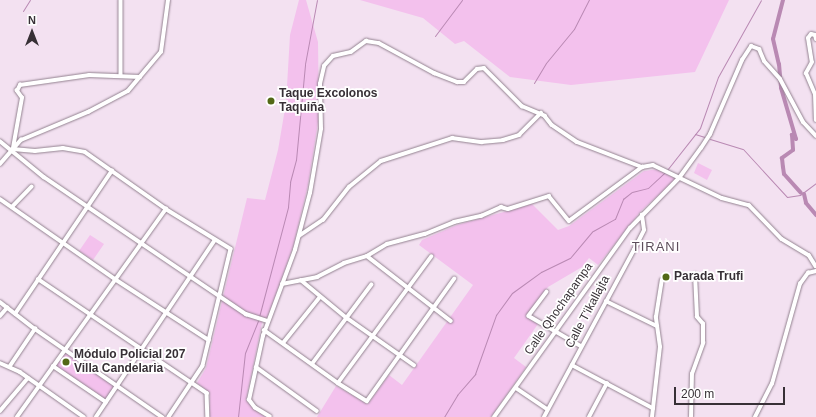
<!DOCTYPE html>
<html>
<head>
<meta charset="utf-8">
<style>
  body { margin:0 }
  #map { position:relative; width:816px; height:417px; overflow:hidden; background:#f3e1f1; font-family:Arial,sans-serif }
  div>[style] { position:absolute }
  [style*='--x'] { left:calc(var(--x)*1px); top:calc(var(--y)*1px); width:calc(var(--w)*1px); rotate:calc(var(--a)*1deg) }
  .green>* { inset:0; background:#f3c1ed }
  .stream>* { height:1px; margin:-0.5px; padding:0 0.5px; transform-origin:0.5px; border-radius:0.5px; background:#b989b3 }
  .canal>* { height:4px; margin:-2px; padding:0 2px; transform-origin:2px; border-radius:2px; background:#b989b3 }
  .roads { filter:drop-shadow(0 0 1px #938290) drop-shadow(0 0 1px #938290) }
  .minor>* { height:3.5px; margin:-1.75px; padding:0 1.75px; transform-origin:1.75px; border-radius:1.75px; background:#fff }
  .tertiary>* { height:4px; margin:-2px; padding:0 2px; transform-origin:2px; border-radius:2px; background:#fff }
  .dots>* { width:11px; height:11px; translate:-50% -50%; box-sizing:border-box; border:2px solid #fff; border-radius:50% }
  span { translate:-50% -50%; white-space:nowrap; text-align:center; line-height:1.15; -webkit-text-stroke:3.5px #fff; paint-order:stroke }
  .poi-label { font-size:12px; color:#373036; font-weight:700 }
  .left { translate:0 -50%; text-align:left }
  .street-label { font-size:12px; color:#373036 }
  .neighbourhood-label { font-size:13px; color:#5d4e5b; letter-spacing:1px }
  .north { position:absolute; left:12px; top:12px; width:40px; height:40px; -webkit-text-stroke:3px #fff; paint-order:stroke; rotate:0deg; font-size:11px; font-weight:700; line-height:16px; text-align:center; color:#373036 }
  .north::after { content:''; display:block; margin:auto; width:14px; height:18px; background:#373036; clip-path:polygon(50% 0,100% 100%,50% 72%,0 100%) }
  .scale { position:absolute; left:674px; top:387px; width:111px; height:18px; box-sizing:border-box; border:2px solid #373036; border-top:0; padding-left:5px; font-size:12px; line-height:14px; white-space:nowrap; color:#373036; -webkit-text-stroke:3px #fff; paint-order:stroke }
</style>
</head>
<body>
<div id="map">
  <div class="green">
    <div style="clip-path:polygon(299px 0,306px 0,318px 42px,319px 116px,308px 185px,293px 247px,268px 316px,262px 323px,246px 400px,265px 417px,210px 417px,210px 393px,197px 383px,206px 368px,247px 198px,265px 200px,278px 150px,286px 103px,290px 35px)"></div>
    <div style="clip-path:polygon(360px 0,729px 0,695px 72px,571px 85px,510px 77px,464px 41px,455px 44px,423px 18px)"></div>
    <div style="clip-path:polygon(698px 163px,712px 170px,707px 180px,694px 173px)"></div>
    <div style="clip-path:polygon(659px 169px,676px 179px,641px 211px,598px 265px,589px 258px,582px 267px,548px 287px,526px 317px,538px 324px,514px 358px,526px 367px,491px 417px,317px 417px,336px 386px,368px 404px,389px 375px,402px 385px,473px 285px,419px 245px,422px 240px,457px 225px,532px 204px,558px 230px,569px 226px,644px 171px)"></div>
    <div style="clip-path:polygon(90px 235px,104px 244px,93px 260px,79px 251px)"></div>
    <div style="clip-path:polygon(66px 353px,113px 384px,114px 388px,105px 400px,55px 366px)"></div>
  </div>
  <div class="stream">
    <div style="--x:23;--y:11;--w:13;--a:-58"></div>
    <div style="--x:435;--y:36;--w:45;--a:-53.1"></div>
    <div style="--x:534;--y:83;--w:23;--a:-59"></div>
    <div style="--x:546;--y:63;--w:44;--a:-50.5"></div>
    <div style="--x:574;--y:29;--w:33;--a:-63"></div>
    <div style="--x:695;--y:134;--w:10;--a:17"></div>
    <div style="--x:710;--y:139;--w:34;--a:17"></div>
    <div style="--x:743;--y:149;--w:65;--a:47.5"></div>
    <div style="--x:787;--y:197;--w:13;--a:-9"></div>
    <div style="--x:800;--y:195;--w:20;--a:-37"></div>
    <div style="--x:667;--y:170;--w:53;--a:-51.8"></div>
    <div style="--x:700;--y:128;--w:54;--a:-70.6"></div>
    <div style="--x:718;--y:77;--w:88;--a:-60.8"></div>
    <div style="--x:259;--y:317;--w:114;--a:-75.2"></div>
    <div style="--x:288;--y:207;--w:25;--a:-85"></div>
    <div style="--x:290;--y:182;--w:23;--a:-75"></div>
    <div style="--x:296;--y:160;--w:96;--a:-84.6"></div>
    <div style="--x:305;--y:64;--w:65;--a:-79.4"></div>
    <div style="--x:238;--y:417;--w:64;--a:-83.8"></div>
    <div style="--x:245;--y:353;--w:35;--a:-68"></div>
    <div style="--x:444;--y:417;--w:26;--a:-59"></div>
    <div style="--x:457;--y:395;--w:28;--a:-49"></div>
    <div style="--x:475;--y:374;--w:63;--a:-70.4"></div>
    <div style="--x:496;--y:315;--w:27;--a:-54"></div>
    <div style="--x:512;--y:293;--w:36;--a:-36"></div>
    <div style="--x:541;--y:272;--w:32;--a:-26"></div>
    <div style="--x:570;--y:258;--w:35;--a:-50"></div>
    <div style="--x:593;--y:231;--w:25;--a:-29"></div>
    <div style="--x:615;--y:219;--w:22;--a:-68"></div>
    <div style="--x:623;--y:199;--w:11;--a:-38"></div>
    <div style="--x:632;--y:192;--w:16;--a:-14"></div>
    <div style="--x:648;--y:188;--w:23;--a:-43"></div>
  </div>
  <div class="canal">
    <div style="--x:783;--y:0;--w:40;--a:104.4"></div>
    <div style="--x:773;--y:39;--w:26;--a:77"></div>
    <div style="--x:779;--y:64;--w:24;--a:85"></div>
    <div style="--x:781;--y:88;--w:53;--a:73.6"></div>
    <div style="--x:796;--y:139;--w:6;--a:-135"></div>
    <div style="--x:792;--y:135;--w:15;--a:86"></div>
    <div style="--x:793;--y:150;--w:14;--a:144"></div>
    <div style="--x:782;--y:158;--w:9;--a:84"></div>
    <div style="--x:783;--y:167;--w:7;--a:82"></div>
    <div style="--x:784;--y:174;--w:25;--a:48"></div>
    <div style="--x:804;--y:194;--w:9;--a:77"></div>
    <div style="--x:806;--y:203;--w:16;--a:50"></div>
  </div>
  <div class="roads">
    <div class="minor">
      <div style="--x:121;--y:0;--w:75;--a:90"></div>
      <div style="--x:0;--y:141;--w:57;--a:39.3"></div>
      <div style="--x:44;--y:177;--w:117;--a:34.2"></div>
      <div style="--x:141;--y:243;--w:127;--a:34.1"></div>
      <div style="--x:246;--y:314;--w:22;--a:18"></div>
      <div style="--x:13;--y:148;--w:51;--a:-79.8"></div>
      <div style="--x:22;--y:98;--w:9;--a:-126"></div>
      <div style="--x:17;--y:91;--w:7;--a:-63"></div>
      <div style="--x:20;--y:85;--w:70;--a:-8.2"></div>
      <div style="--x:89;--y:75;--w:51;--a:2.2"></div>
      <div style="--x:13;--y:149;--w:22;--a:5"></div>
      <div style="--x:35;--y:151;--w:28;--a:-6"></div>
      <div style="--x:63;--y:148;--w:22;--a:10"></div>
      <div style="--x:85;--y:152;--w:99;--a:35.1"></div>
      <div style="--x:166;--y:209;--w:76;--a:31.6"></div>
      <div style="--x:231;--y:249;--w:120;--a:103.5"></div>
      <div style="--x:203;--y:366;--w:61;--a:123.7"></div>
      <div style="--x:0;--y:164;--w:32;--a:-49"></div>
      <div style="--x:21;--y:140;--w:73;--a:-22.7"></div>
      <div style="--x:88;--y:112;--w:45;--a:-27.7"></div>
      <div style="--x:128;--y:91;--w:51;--a:-49.8"></div>
      <div style="--x:161;--y:52;--w:52;--a:-82.3"></div>
      <div style="--x:0;--y:199;--w:140;--a:34.8"></div>
      <div style="--x:115;--y:279;--w:112;--a:33"></div>
      <div style="--x:12;--y:207;--w:28;--a:-46"></div>
      <div style="--x:299;--y:236;--w:29;--a:-34"></div>
      <div style="--x:323;--y:220;--w:42;--a:-51.8"></div>
      <div style="--x:349;--y:187;--w:41;--a:-39.1"></div>
      <div style="--x:381;--y:161;--w:75;--a:-17.9"></div>
      <div style="--x:452;--y:138;--w:30;--a:8"></div>
      <div style="--x:482;--y:142;--w:21;--a:-5"></div>
      <div style="--x:503;--y:140;--w:17;--a:-17"></div>
      <div style="--x:519;--y:135;--w:31;--a:-45"></div>
      <div style="--x:367;--y:256;--w:106;--a:37.7"></div>
      <div style="--x:38;--y:279;--w:204;--a:34"></div>
      <div style="--x:207;--y:393;--w:24;--a:88"></div>
      <div style="--x:301;--y:280;--w:60;--a:39.6"></div>
      <div style="--x:347;--y:318;--w:82;--a:35"></div>
      <div style="--x:282;--y:284;--w:36;--a:-11"></div>
      <div style="--x:317;--y:277;--w:30;--a:-27"></div>
      <div style="--x:344;--y:263;--w:24;--a:-17"></div>
      <div style="--x:367;--y:256;--w:23;--a:-31"></div>
      <div style="--x:387;--y:244;--w:39;--a:-15"></div>
      <div style="--x:425;--y:234;--w:31;--a:-22"></div>
      <div style="--x:454;--y:222;--w:28;--a:-13"></div>
      <div style="--x:481;--y:216;--w:22;--a:-24"></div>
      <div style="--x:501;--y:207;--w:7;--a:16"></div>
      <div style="--x:508;--y:209;--w:43;--a:-17.6"></div>
      <div style="--x:549;--y:196;--w:32;--a:51"></div>
      <div style="--x:569;--y:221;--w:91;--a:-36.5"></div>
      <div style="--x:547;--y:292;--w:30;--a:127"></div>
      <div style="--x:529;--y:316;--w:60;--a:30"></div>
      <div style="--x:606;--y:301;--w:57;--a:26.1"></div>
      <div style="--x:0;--y:302;--w:44;--a:37.6"></div>
      <div style="--x:35;--y:329;--w:155;--a:34.7"></div>
      <div style="--x:15;--y:314;--w:173;--a:-55.9"></div>
      <div style="--x:0;--y:316;--w:11;--a:-49"></div>
      <div style="--x:264;--y:330;--w:91;--a:35.6"></div>
      <div style="--x:338;--y:383;--w:34;--a:32"></div>
      <div style="--x:367;--y:401;--w:150;--a:-54.5"></div>
      <div style="--x:283;--y:343;--w:59;--a:-51.2"></div>
      <div style="--x:0;--y:363;--w:22;--a:24"></div>
      <div style="--x:20;--y:372;--w:78;--a:35.1"></div>
      <div style="--x:312;--y:364;--w:99;--a:-53.2"></div>
      <div style="--x:572;--y:365;--w:92;--a:28"></div>
      <div style="--x:10;--y:366;--w:45;--a:-56"></div>
      <div style="--x:53;--y:366;--w:64;--a:34.2"></div>
      <div style="--x:256;--y:367;--w:75;--a:35.8"></div>
      <div style="--x:338;--y:383;--w:157;--a:-53.6"></div>
      <div style="--x:516;--y:388;--w:37;--a:34"></div>
      <div style="--x:0;--y:411;--w:43;--a:-49.7"></div>
      <div style="--x:17;--y:417;--w:256;--a:-54.4"></div>
      <div style="--x:96;--y:417;--w:213;--a:-56.1"></div>
      <div style="--x:270;--y:417;--w:17;--a:-149"></div>
      <div style="--x:255;--y:408;--w:10;--a:-127"></div>
      <div style="--x:249;--y:400;--w:66;--a:-77.7"></div>
      <div style="--x:263;--y:336;--w:92;--a:-69.6"></div>
      <div style="--x:295;--y:250;--w:59;--a:-75.3"></div>
      <div style="--x:310;--y:193;--w:65;--a:-80.2"></div>
      <div style="--x:321;--y:129;--w:45;--a:-91.3"></div>
      <div style="--x:320;--y:84;--w:18;--a:-77"></div>
      <div style="--x:324;--y:66;--w:13;--a:-48"></div>
      <div style="--x:333;--y:56;--w:18;--a:-13"></div>
      <div style="--x:351;--y:52;--w:19;--a:-36"></div>
      <div style="--x:366;--y:41;--w:13;--a:9"></div>
      <div style="--x:379;--y:43;--w:63;--a:28.6"></div>
      <div style="--x:434;--y:73;--w:25;--a:21"></div>
      <div style="--x:457;--y:82;--w:7;--a:0"></div>
      <div style="--x:464;--y:82;--w:18;--a:-45"></div>
      <div style="--x:477;--y:69;--w:7;--a:-8"></div>
      <div style="--x:484;--y:68;--w:54;--a:45"></div>
      <div style="--x:522;--y:106;--w:25;--a:23"></div>
      <div style="--x:545;--y:116;--w:11;--a:52"></div>
      <div style="--x:552;--y:125;--w:30;--a:34"></div>
      <div style="--x:577;--y:142;--w:70;--a:21"></div>
      <div style="--x:642;--y:167;--w:11;--a:-10"></div>
      <div style="--x:653;--y:165;--w:76;--a:25.6"></div>
      <div style="--x:722;--y:198;--w:28;--a:15"></div>
      <div style="--x:749;--y:205;--w:47;--a:45.9"></div>
      <div style="--x:782;--y:239;--w:31;--a:31"></div>
      <div style="--x:809;--y:255;--w:13;--a:58"></div>
      <div style="--x:544;--y:417;--w:190;--a:-61.7"></div>
      <div style="--x:634;--y:250;--w:22;--a:-63"></div>
      <div style="--x:644;--y:230;--w:15;--a:-98"></div>
      <div style="--x:589;--y:417;--w:38;--a:-62"></div>
      <div style="--x:652;--y:417;--w:70;--a:-83.5"></div>
      <div style="--x:660;--y:347;--w:30;--a:-98"></div>
      <div style="--x:656;--y:317;--w:37;--a:-81"></div>
      <div style="--x:691;--y:417;--w:43;--a:-88.7"></div>
      <div style="--x:692;--y:374;--w:33;--a:-70"></div>
      <div style="--x:703;--y:343;--w:19;--a:-90"></div>
      <div style="--x:703;--y:324;--w:9;--a:-131"></div>
      <div style="--x:697;--y:317;--w:42;--a:-92.7"></div>
      <div style="--x:755;--y:417;--w:37;--a:-63"></div>
      <div style="--x:772;--y:384;--w:104;--a:-74.4"></div>
      <div style="--x:800;--y:284;--w:14;--a:-54"></div>
      <div style="--x:808;--y:273;--w:8;--a:-14"></div>
    </div>
    <div class="tertiary">
      <div style="--x:816;--y:39;--w:4;--a:-104"></div>
      <div style="--x:815;--y:35;--w:4;--a:-166"></div>
      <div style="--x:811;--y:34;--w:5;--a:127"></div>
      <div style="--x:808;--y:38;--w:24;--a:81"></div>
      <div style="--x:812;--y:62;--w:13;--a:119"></div>
      <div style="--x:806;--y:73;--w:23;--a:67"></div>
      <div style="--x:815;--y:94;--w:26;--a:88"></div>
      <div style="--x:494;--y:417;--w:233;--a:-54.3"></div>
      <div style="--x:630;--y:228;--w:70;--a:-45.6"></div>
      <div style="--x:679;--y:178;--w:37;--a:-54"></div>
      <div style="--x:701;--y:148;--w:17;--a:-57"></div>
      <div style="--x:710;--y:134;--w:81;--a:-66.6"></div>
      <div style="--x:742;--y:60;--w:17;--a:-57"></div>
      <div style="--x:751;--y:46;--w:9;--a:21"></div>
      <div style="--x:759;--y:49;--w:13;--a:67"></div>
      <div style="--x:764;--y:61;--w:24;--a:48"></div>
      <div style="--x:780;--y:79;--w:49;--a:61.9"></div>
      <div style="--x:803;--y:122;--w:19;--a:47"></div>
    </div>
  </div>
  <div class="dots">
    <div style="left:271px;top:101px;background:#526816"></div>
    <div style="left:666px;top:277px;background:#526816"></div>
    <div style="left:66px;top:362px;background:#526816"></div>
  </div>
  <div class="poi-label">
    <span class="left" style="left:279px;top:101px">Taque Excolonos<br>Taquiña</span>
    <span class="left" style="left:674px;top:277px">Parada Trufi</span>
    <span class="left" style="left:74px;top:362px">Módulo Policial 207<br>Villa Candelaria</span>
  </div>
  <div class="street-label">
    <span style="left:559px;top:309px;rotate:-55deg">Calle Qhochapampa</span>
    <span style="left:588px;top:312px;rotate:-62deg">Calle T'ikallajta</span>
  </div>
  <div class="neighbourhood-label">
    <span style="left:656px;top:247px">TIRANI</span>
  </div>
  <div class="north">N</div>
  <div class="scale">200 m</div>
</div>
</body>
</html>
